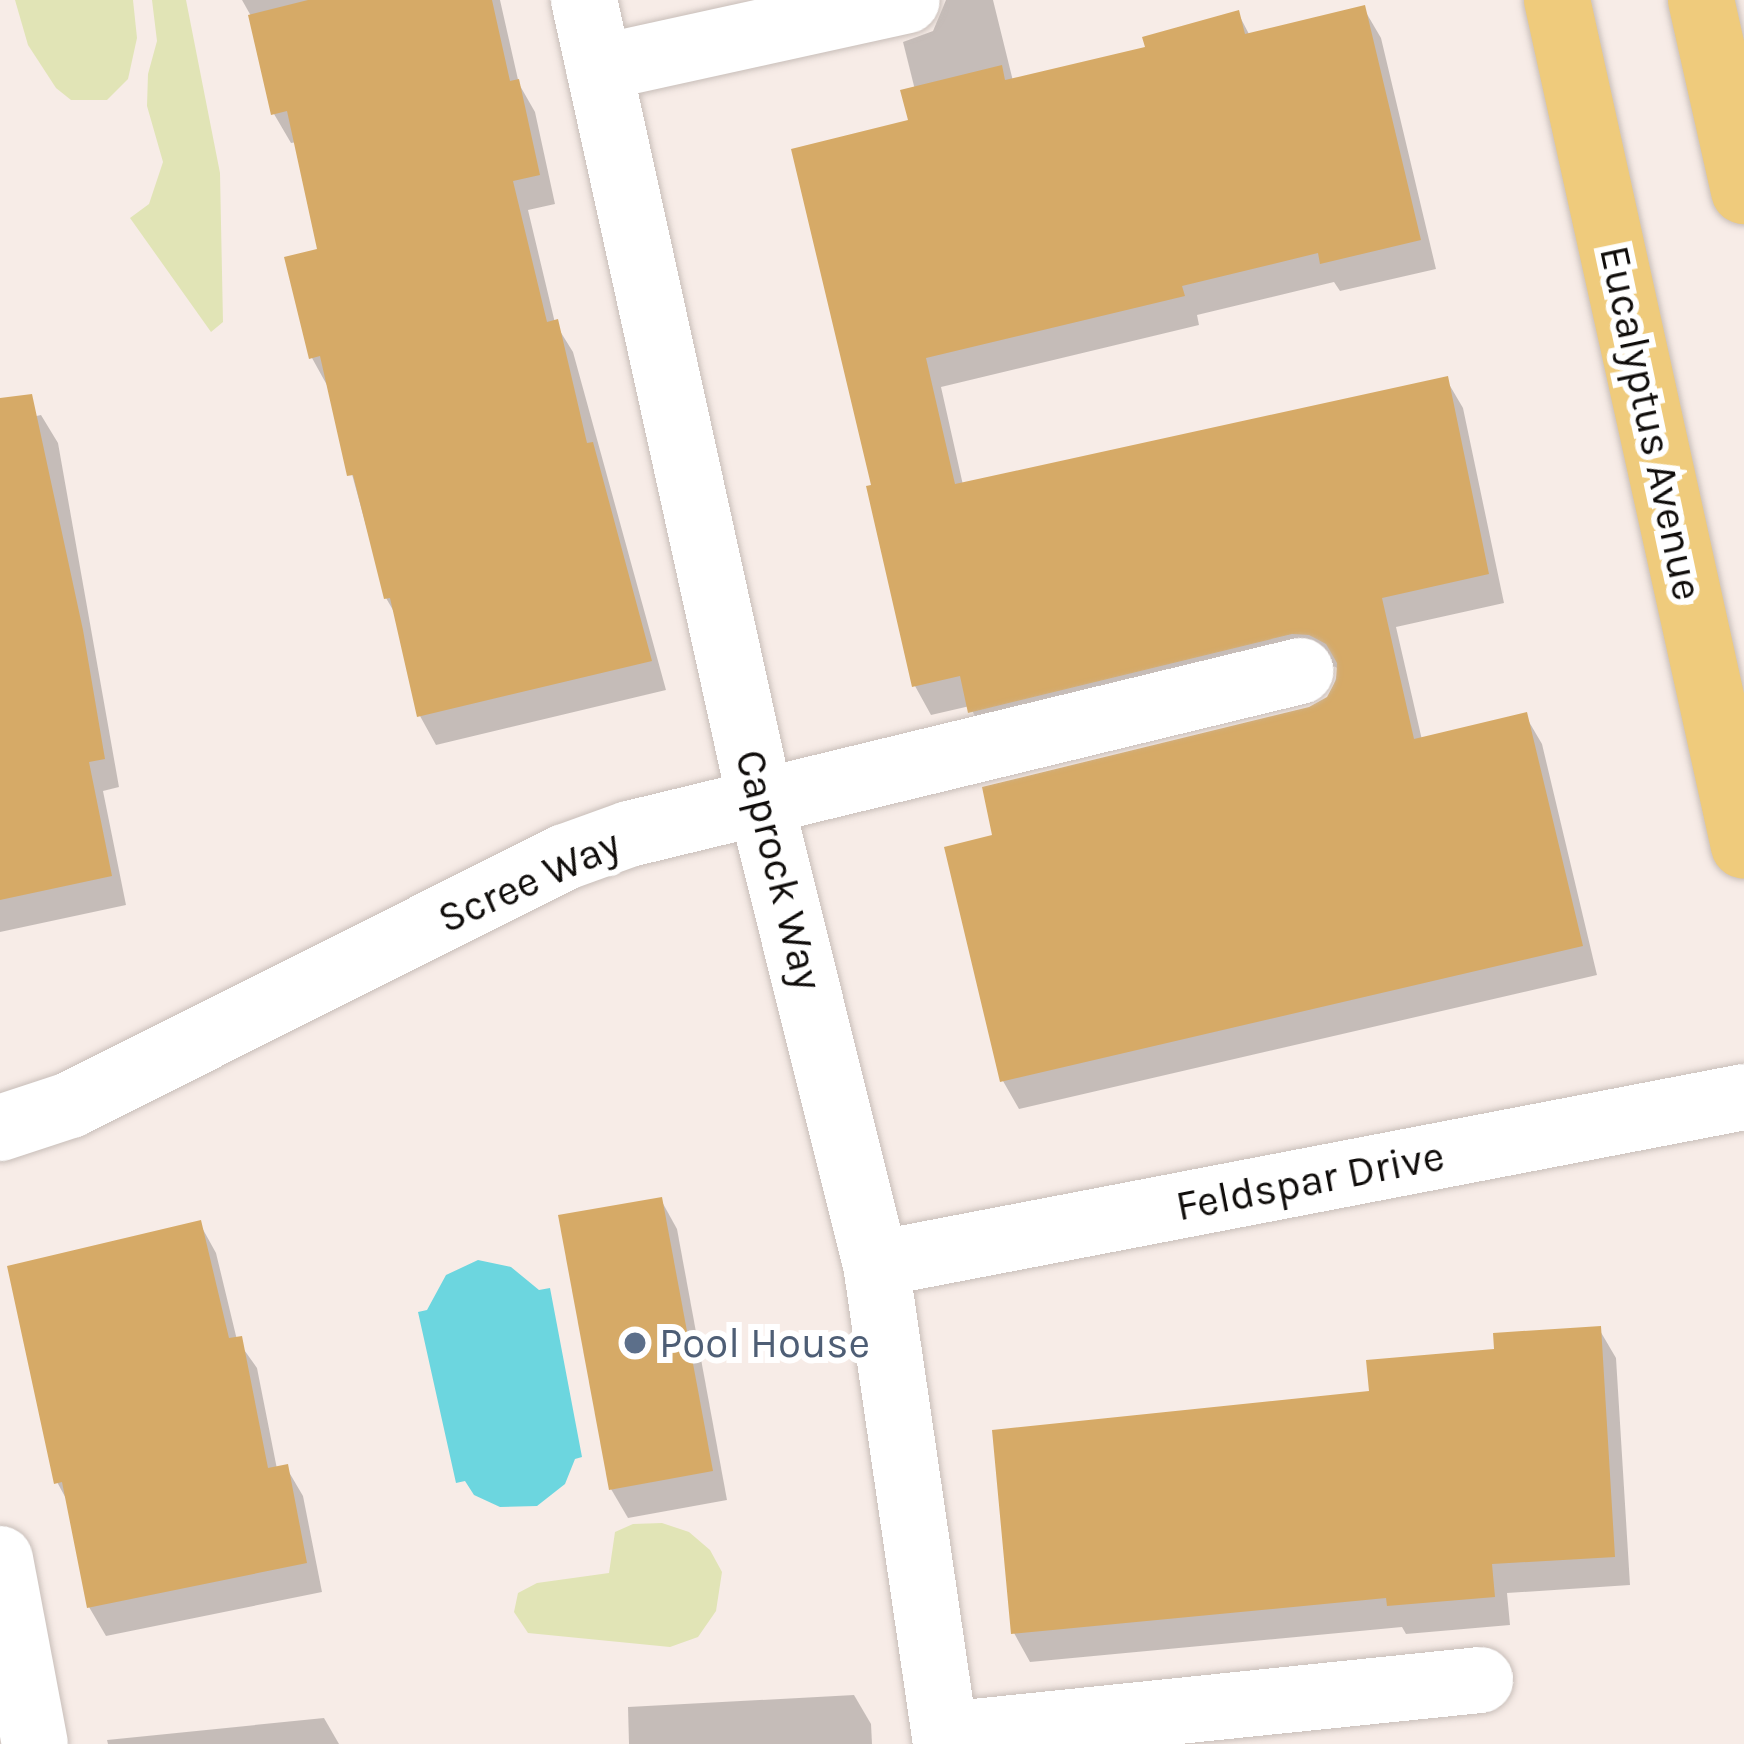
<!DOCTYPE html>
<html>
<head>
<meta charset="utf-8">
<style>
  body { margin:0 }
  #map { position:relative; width:1744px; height:1744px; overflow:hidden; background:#f7ece7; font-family:Karla,sans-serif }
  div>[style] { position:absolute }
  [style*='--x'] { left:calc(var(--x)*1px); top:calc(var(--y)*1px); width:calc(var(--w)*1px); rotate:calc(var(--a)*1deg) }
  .green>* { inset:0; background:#e1e4b6 }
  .water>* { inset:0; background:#6cd6df }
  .shadow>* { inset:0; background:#0003 }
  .building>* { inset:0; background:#d6aa67 }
  .roads { filter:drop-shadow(0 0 3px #c8beb9) drop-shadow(0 0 3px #c8beb9) }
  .minor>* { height:66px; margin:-33px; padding:0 33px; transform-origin:33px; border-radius:33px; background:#fff }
  .major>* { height:66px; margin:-33px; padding:0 33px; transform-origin:33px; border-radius:33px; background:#efcb7c }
  .dots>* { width:33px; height:33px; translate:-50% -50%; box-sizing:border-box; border:6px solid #fff; border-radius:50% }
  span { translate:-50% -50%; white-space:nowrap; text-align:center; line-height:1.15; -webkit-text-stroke:12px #fff; paint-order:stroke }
  .street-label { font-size:42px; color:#100d0b }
  .service-label { font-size:42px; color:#4e5e75 }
  .left { translate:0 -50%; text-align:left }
</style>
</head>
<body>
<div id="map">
  <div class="green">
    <div style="clip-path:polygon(15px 0,133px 0,137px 38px,128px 79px,107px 100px,71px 100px,56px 88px,28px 45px)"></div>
    <div style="clip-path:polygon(152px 0,186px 0,220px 173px,223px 322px,211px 332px,130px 218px,149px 204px,163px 162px,147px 106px,148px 74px,157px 41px)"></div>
    <div style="clip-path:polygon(662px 1523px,689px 1532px,710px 1550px,722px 1572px,716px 1611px,698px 1637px,670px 1647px,528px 1633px,514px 1612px,518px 1593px,537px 1583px,609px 1573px,615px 1532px,633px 1524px)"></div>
  </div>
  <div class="water">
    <div style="clip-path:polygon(478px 1260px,511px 1267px,539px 1290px,550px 1288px,582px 1457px,575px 1459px,565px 1484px,537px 1506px,500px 1507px,474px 1495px,465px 1481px,456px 1483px,418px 1312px,427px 1310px,446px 1275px)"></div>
  </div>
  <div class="shadow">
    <div style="clip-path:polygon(242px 0,500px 0,519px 84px,535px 112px,555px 204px,528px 210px,555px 323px,573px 352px,666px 690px,436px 745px,420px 716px,397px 617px,386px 598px,328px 387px,312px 358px,321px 251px,297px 142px,291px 143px,274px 114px,251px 16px)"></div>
    <div style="clip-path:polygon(946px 0,993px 0,1013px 81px,1148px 49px,1238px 13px,1250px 36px,1364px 9px,1381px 38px,1436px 269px,1340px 291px,1334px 282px,1197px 315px,1199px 325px,941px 387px,963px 485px,1446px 379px,1463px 408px,1504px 603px,1396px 627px,1422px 740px,1525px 715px,1542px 744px,1597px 975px,1019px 1109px,1003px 1081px,995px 837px,1310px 710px,1329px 699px,1339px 669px,1328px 663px,987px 741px,970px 706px,931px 715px,915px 686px,874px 487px,915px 90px,903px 42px,933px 31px)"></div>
    <div style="clip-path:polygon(41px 415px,58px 443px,119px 787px,103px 791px,126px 905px,0 932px,0 424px)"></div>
    <div style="clip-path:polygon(661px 1200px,677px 1229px,727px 1500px,628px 1518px,611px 1489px)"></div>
    <div style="clip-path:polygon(200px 1224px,216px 1253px,237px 1340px,257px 1368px,277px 1469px,286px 1467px,303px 1496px,322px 1592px,106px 1636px,89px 1607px,69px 1504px,57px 1482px)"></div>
    <div style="clip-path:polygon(1599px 1329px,1616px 1358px,1630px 1585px,1507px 1593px,1510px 1625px,1406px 1634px,1402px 1627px,1030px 1662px,1014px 1633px,1372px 1394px,1498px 1352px)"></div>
    <div style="clip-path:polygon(854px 1695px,871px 1724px,872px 1744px,629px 1744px,628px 1707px)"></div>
    <div style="clip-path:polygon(324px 1718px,339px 1744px,108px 1744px,107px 1740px)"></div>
  </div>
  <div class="building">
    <div style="clip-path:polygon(308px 0,492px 0,510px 81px,519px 79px,540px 175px,513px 181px,547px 322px,558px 319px,587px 443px,593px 442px,652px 661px,417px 717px,390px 598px,384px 599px,353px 475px,347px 476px,320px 356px,309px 359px,284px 257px,317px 249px,287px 111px,271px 115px,248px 15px)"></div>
    <div style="clip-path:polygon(1365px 5px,1421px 240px,1320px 264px,1318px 253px,1182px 286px,1185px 296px,926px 358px,955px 484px,1448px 376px,1489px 574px,1382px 598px,1414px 739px,1527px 712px,1583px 946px,1000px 1082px,944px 847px,992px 835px,982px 787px,1309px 707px,1327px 697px,1336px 680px,1337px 663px,1326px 644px,1309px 635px,1292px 634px,968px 713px,960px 676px,912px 687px,866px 486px,871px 485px,791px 149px,908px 120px,900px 90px,1002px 65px,1005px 80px,1145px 47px,1142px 37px,1239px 10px,1245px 34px)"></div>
    <div style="clip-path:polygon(32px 394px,83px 630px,105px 759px,89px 762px,112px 876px,0 900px,0 398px)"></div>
    <div style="clip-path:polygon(662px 1197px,713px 1471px,609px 1490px,558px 1215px)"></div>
    <div style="clip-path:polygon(201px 1220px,229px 1338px,242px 1336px,268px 1468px,288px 1464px,307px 1563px,87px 1608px,62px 1482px,54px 1484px,7px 1266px)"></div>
    <div style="clip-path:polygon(1601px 1326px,1615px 1557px,1492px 1564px,1495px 1597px,1387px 1606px,1386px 1598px,1011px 1634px,992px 1430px,1369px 1391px,1366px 1360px,1494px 1349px,1493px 1333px)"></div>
  </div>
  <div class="roads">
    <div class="minor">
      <div style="--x:584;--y:0;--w:823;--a:77.58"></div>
      <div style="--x:761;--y:804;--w:474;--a:76"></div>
      <div style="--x:876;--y:1264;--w:485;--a:81.7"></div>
      <div style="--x:599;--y:68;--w:315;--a:-12.4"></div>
      <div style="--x:0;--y:1128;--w:74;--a:-18.2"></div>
      <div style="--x:70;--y:1105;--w:554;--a:-26.61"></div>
      <div style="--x:565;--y:857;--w:68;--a:-19.8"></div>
      <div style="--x:629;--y:834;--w:691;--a:-13.65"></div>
      <div style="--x:876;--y:1264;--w:884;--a:-10.89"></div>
      <div style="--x:0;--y:1559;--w:188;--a:79.3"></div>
      <div style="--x:945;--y:1735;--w:538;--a:-5.87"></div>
    </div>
    <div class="major">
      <div style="--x:1557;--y:0;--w:866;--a:77.54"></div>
      <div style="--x:1701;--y:0;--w:196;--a:77.3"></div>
    </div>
  </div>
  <div class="dots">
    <div style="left:635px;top:1343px;background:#5c6f8a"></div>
  </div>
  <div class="street-label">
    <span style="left:1651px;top:423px;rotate:78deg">Eucalyptus Avenue</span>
    <span style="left:779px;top:870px;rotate:76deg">Caprock Way</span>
    <span style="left:529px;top:881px;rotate:-24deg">Scree Way</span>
    <span style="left:1310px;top:1181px;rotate:-11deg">Feldspar Drive</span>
  </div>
  <div class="service-label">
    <span class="left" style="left:659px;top:1343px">Pool House</span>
  </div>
</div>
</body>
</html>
